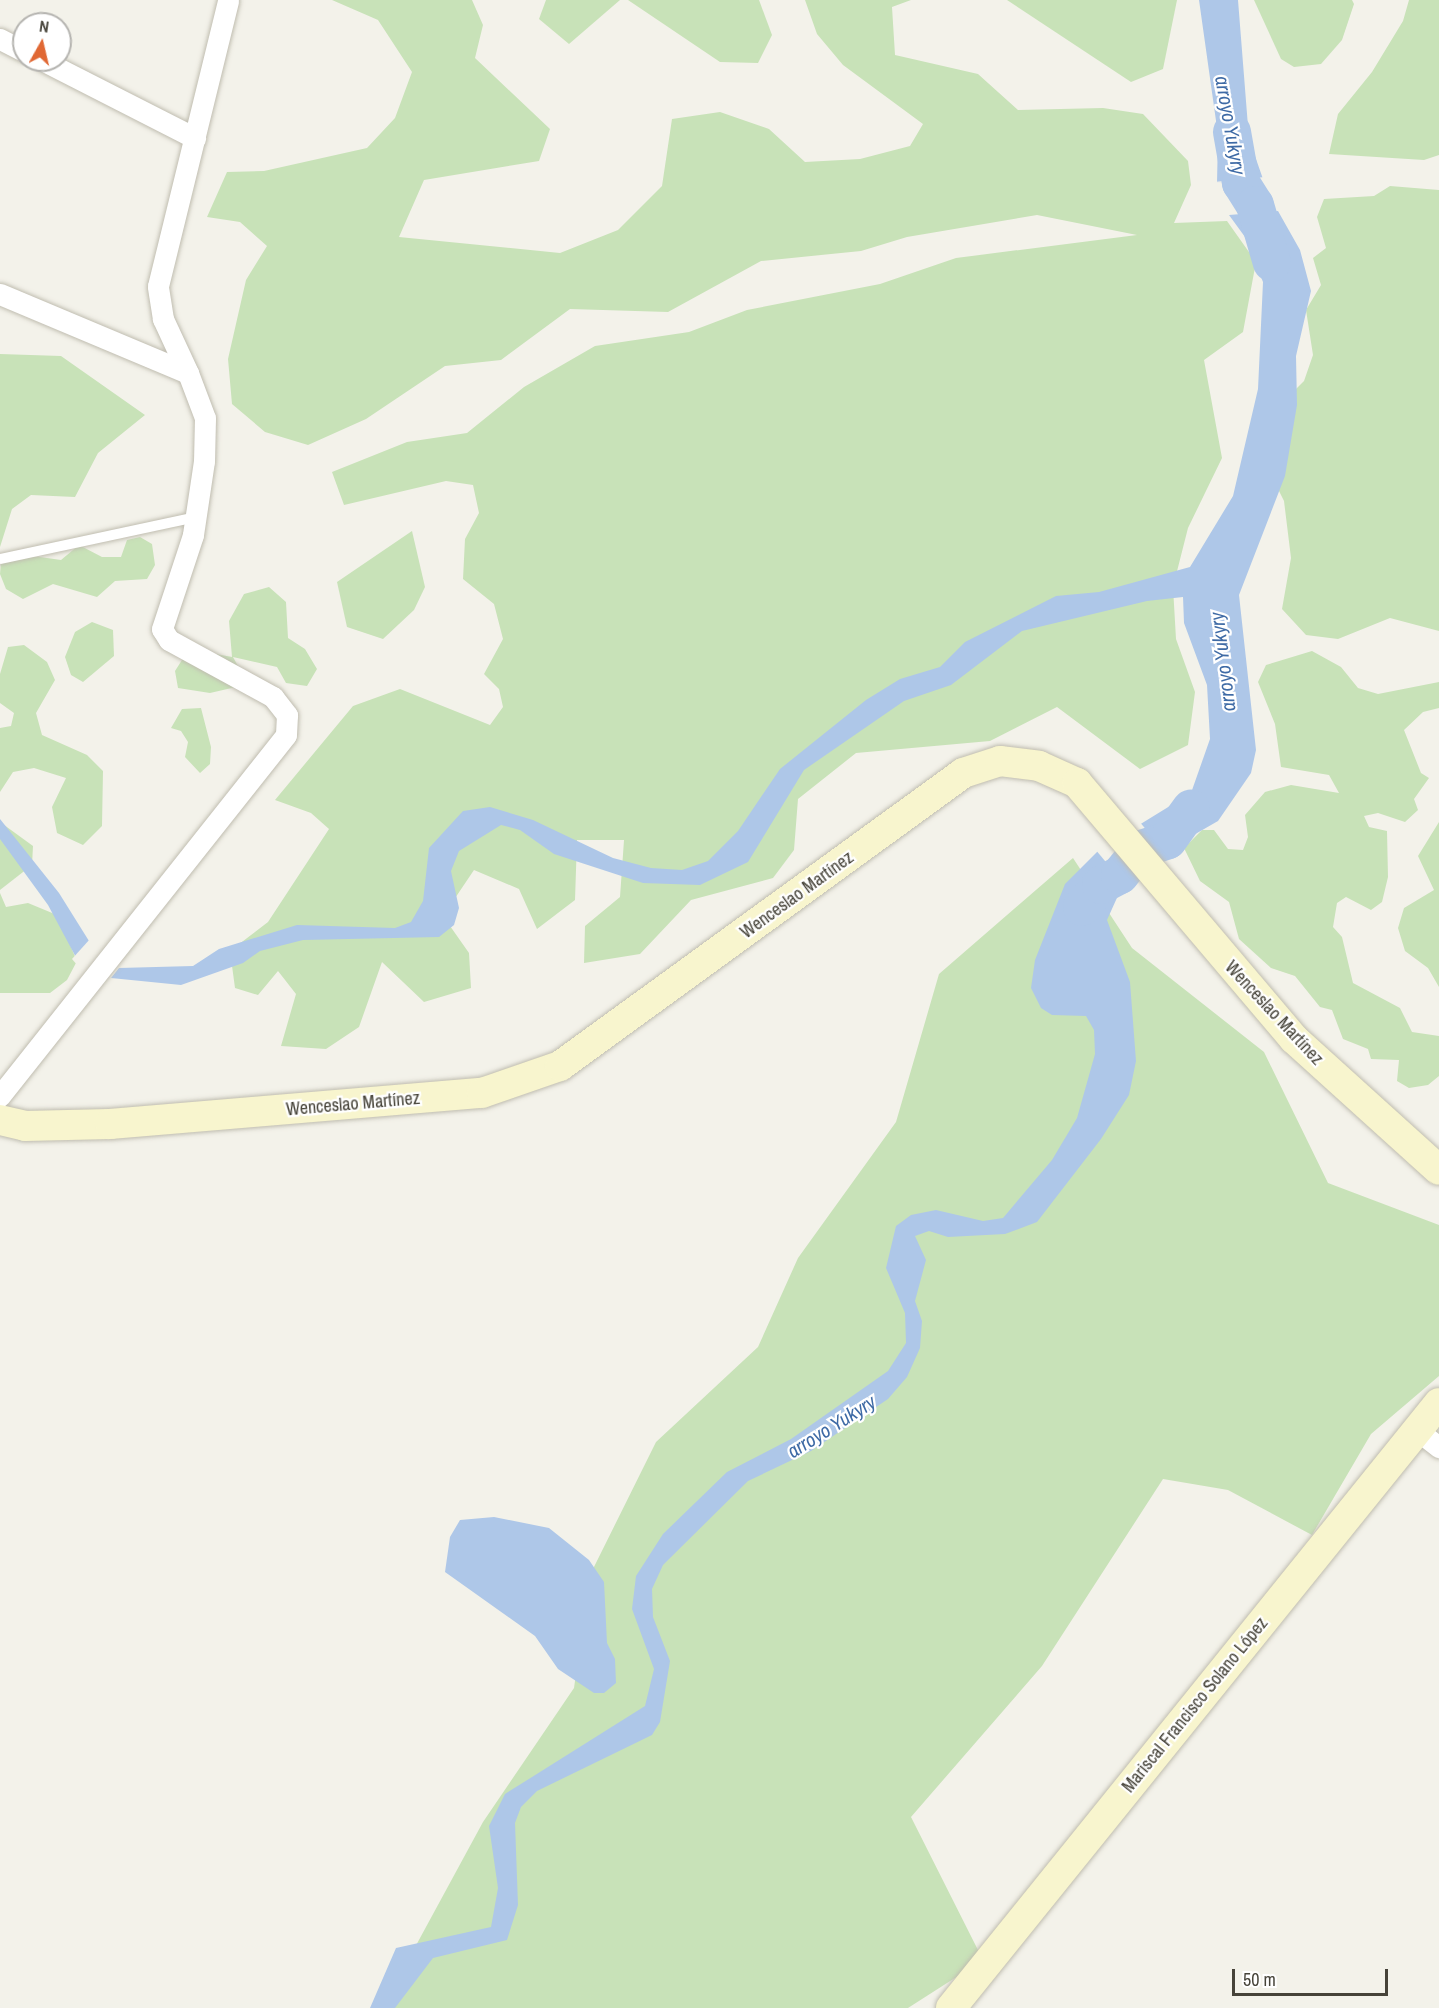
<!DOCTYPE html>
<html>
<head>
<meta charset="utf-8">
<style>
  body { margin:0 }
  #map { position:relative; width:1439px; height:2008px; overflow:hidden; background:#f3f2ea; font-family:"Archivo Narrow",sans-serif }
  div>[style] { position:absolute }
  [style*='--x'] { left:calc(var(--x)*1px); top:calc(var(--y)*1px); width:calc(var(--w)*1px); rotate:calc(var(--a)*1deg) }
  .green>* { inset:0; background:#c8e2b8 }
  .water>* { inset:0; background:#aec7e8 }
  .pier>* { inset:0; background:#f3f2ea }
  .river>* { height:38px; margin:-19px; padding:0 19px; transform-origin:19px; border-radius:19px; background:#aec7e8 }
  .roads { filter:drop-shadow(0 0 2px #c0bdb0) drop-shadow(0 0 2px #c0bdb0) }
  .lane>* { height:10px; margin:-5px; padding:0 5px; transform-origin:5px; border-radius:5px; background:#fff }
  .street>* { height:21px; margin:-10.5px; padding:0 10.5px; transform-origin:10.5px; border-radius:10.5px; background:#fff }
  .secondary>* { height:30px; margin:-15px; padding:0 15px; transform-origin:15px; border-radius:15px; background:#f8f5ce }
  span { translate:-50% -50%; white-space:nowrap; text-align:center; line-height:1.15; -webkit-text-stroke:4.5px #fff; paint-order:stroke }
  .street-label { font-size:18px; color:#464339 }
  .water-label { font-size:20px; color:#3e6aa5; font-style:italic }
  .north { position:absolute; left:12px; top:12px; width:60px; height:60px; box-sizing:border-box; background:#fff; border:2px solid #b5b4b0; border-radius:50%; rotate:8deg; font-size:16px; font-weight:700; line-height:24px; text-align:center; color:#464339 }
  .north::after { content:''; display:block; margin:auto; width:21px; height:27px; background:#e06834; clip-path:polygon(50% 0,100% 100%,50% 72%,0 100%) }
  .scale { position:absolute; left:1232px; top:1969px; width:156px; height:27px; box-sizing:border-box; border:3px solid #464339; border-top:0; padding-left:8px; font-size:18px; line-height:21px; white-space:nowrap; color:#464339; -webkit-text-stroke:4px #fff; paint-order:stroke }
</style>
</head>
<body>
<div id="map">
  <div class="green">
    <div style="clip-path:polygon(332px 0,472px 0,483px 25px,475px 58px,550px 129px,539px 161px,424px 180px,399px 237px,560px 253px,618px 230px,662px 186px,672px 119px,720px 112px,769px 129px,805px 162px,860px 159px,910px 146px,923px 124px,843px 65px,817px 34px,805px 0,911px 0,892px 7px,895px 55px,978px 74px,1018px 110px,1103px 108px,1143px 114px,1188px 161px,1191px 185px,1174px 223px,1227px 221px,1256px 262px,1243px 332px,1204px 360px,1222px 458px,1188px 528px,1173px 587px,1176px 639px,1195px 692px,1188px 745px,1140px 769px,1057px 707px,990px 741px,856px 753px,798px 799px,794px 850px,773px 878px,691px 900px,640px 954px,584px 963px,585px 926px,620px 897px,624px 840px,577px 840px,575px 900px,537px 929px,519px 889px,474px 870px,443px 916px,469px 953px,471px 988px,424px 1002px,382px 962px,359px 1027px,326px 1049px,281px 1046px,296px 994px,278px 971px,258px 995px,235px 988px,230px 951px,268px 922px,329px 829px,311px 813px,275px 800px,353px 706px,400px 689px,490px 725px,503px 707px,499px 689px,484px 674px,503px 639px,494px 604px,463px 579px,465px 539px,479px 513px,473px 485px,446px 481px,344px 505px,332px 472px,407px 442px,467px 433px,524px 387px,595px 346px,689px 332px,747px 310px,880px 284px,956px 258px,1137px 235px,1037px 215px,907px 237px,861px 251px,761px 261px,668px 312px,570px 309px,501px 360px,445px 366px,366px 419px,308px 445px,265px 432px,232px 404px,228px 359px,246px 280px,267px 246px,240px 222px,207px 217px,227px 172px,264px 171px,367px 148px,395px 118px,412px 72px,378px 20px)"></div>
    <div style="clip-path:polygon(546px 0,620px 0,569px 44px,539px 19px)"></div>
    <div style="clip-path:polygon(628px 0,759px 0,772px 35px,758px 63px,720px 62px)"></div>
    <div style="clip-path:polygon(1007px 0,1177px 0,1163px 69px,1131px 82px)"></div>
    <div style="clip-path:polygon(1254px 0,1352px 0,1354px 4px,1342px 40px,1321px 64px,1294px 67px,1281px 59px)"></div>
    <div style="clip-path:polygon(1409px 0,1439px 0,1439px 155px,1424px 160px,1329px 154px,1338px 114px,1372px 72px,1403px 21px)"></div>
    <div style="clip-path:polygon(1390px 186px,1439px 190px,1439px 631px,1390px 618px,1338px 639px,1306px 635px,1282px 609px,1291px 558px,1284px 501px,1273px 479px,1286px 399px,1304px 381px,1313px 355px,1306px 310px,1321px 285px,1313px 258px,1326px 248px,1317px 217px,1324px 199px,1374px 196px)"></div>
    <div style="clip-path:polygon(0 354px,61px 356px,145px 415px,98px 453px,75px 497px,31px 495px,12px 509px,0 547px)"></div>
    <div style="clip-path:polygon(412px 531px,425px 587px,414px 610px,383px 639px,347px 627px,337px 582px)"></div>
    <div style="clip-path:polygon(140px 537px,152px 544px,155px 565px,147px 579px,115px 581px,97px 597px,53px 584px,23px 599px,6px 589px,0 574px,1px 563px,33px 556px,61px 560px,79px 545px,102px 557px,121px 557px,127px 540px)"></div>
    <div style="clip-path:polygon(269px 587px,286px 602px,288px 638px,305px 649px,317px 669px,307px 686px,286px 683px,277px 667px,233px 657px,240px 670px,236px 687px,210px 693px,178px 688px,175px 671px,189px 649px,232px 657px,229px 621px,244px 594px)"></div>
    <div style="clip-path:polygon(92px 622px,113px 630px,114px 656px,83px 682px,71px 675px,65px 657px,75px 632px)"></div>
    <div style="clip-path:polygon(24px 645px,47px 662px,55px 680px,36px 713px,42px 735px,87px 755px,103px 771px,102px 826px,83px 845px,57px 833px,52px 807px,66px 778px,34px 768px,13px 772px,0 792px,0 728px,11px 726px,14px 713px,0 703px,0 674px,8px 647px)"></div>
    <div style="clip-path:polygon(1312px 651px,1341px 667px,1358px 688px,1378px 694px,1439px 682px,1439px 708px,1423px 712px,1404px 730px,1421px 773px,1429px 778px,1414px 799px,1418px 810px,1405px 822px,1378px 813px,1364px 816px,1369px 827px,1387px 831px,1388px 877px,1382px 902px,1371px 910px,1346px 897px,1337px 903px,1333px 927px,1342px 937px,1353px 983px,1400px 1008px,1412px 1032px,1439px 1036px,1439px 1076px,1428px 1085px,1409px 1088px,1397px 1081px,1399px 1060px,1371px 1059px,1368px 1049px,1343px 1039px,1332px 1010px,1320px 1007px,1295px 976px,1271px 968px,1239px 939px,1229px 902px,1200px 881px,1184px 848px,1202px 830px,1214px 830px,1228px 849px,1243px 850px,1248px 837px,1245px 815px,1265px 792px,1291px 785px,1339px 793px,1329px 775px,1281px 767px,1275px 724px,1258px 682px,1266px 665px)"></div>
    <div style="clip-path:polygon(201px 708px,211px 747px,210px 764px,200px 773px,185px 757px,188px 742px,181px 731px,171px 728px,182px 709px)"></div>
    <div style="clip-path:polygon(0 822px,33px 846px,32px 865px,0 890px)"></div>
    <div style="clip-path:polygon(1439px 822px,1439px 987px,1428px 968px,1405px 951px,1398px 928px,1404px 908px,1434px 890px,1418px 856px)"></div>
    <div style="clip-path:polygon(1073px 858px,1132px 948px,1264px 1052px,1328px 1183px,1439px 1225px,1439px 1376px,1371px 1434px,1312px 1535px,1228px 1490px,1163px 1479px,1042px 1666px,911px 1817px,983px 1960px,908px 2008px,382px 2008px,483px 1822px,574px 1688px,590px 1575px,656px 1442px,758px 1347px,798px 1258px,896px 1122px,939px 974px)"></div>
    <div style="clip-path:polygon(0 893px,6px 907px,28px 903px,57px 915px,77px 961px,67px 980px,50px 993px,0 993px)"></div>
  </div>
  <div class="water">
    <div style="clip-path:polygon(1199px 0,1238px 0,1249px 139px,1263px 179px,1217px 183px,1218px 135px)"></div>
    <div style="clip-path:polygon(1278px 211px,1300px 250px,1311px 291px,1296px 356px,1297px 405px,1285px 476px,1239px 595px,1256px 750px,1251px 773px,1218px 821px,1164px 852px,1139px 825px,1191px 793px,1210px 739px,1207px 685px,1184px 623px,1183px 597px,1147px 601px,1022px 631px,951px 685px,904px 701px,804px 770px,748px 862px,700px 885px,643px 883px,554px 854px,520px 830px,501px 825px,459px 851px,451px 871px,459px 908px,454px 925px,439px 937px,303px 940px,260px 951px,243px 963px,181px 985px,111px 978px,119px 968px,193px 966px,219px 949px,297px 925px,395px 928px,411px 922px,423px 901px,429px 848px,463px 811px,490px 807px,533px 820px,613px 858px,651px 868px,682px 870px,708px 861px,738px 831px,780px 769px,866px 700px,900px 679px,940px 667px,965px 642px,1056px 596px,1099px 592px,1190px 567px,1233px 496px,1258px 389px,1263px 282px,1245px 237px,1229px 215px)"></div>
    <div style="clip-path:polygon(0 819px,59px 893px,94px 949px,79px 963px,48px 905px,0 839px)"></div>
    <div style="clip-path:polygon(1100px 849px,1125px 880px,1107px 920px,1130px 982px,1136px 1061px,1129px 1095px,1101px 1139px,1037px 1222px,1005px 1234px,948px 1237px,929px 1231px,915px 1236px,926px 1260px,915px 1301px,922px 1321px,920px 1348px,907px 1377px,888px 1399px,811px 1451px,748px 1481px,663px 1565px,652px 1589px,653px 1617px,670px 1661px,660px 1722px,652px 1735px,537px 1791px,521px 1807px,515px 1823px,518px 1905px,507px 1940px,433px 1958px,395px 2008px,370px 2008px,396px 1948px,491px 1927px,498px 1888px,489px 1826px,505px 1794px,645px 1706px,654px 1669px,632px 1609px,636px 1576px,663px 1534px,727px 1472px,791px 1439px,888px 1371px,906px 1343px,905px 1313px,886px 1268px,896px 1226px,911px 1215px,936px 1210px,983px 1221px,1003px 1218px,1052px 1160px,1077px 1118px,1095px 1054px,1094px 1030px,1086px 1016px,1052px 1015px,1041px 1008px,1031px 988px,1035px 960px,1065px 884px)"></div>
    <div style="clip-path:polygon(494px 1517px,549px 1528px,589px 1560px,604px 1582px,607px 1643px,615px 1659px,616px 1683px,604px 1693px,594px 1693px,558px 1669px,535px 1636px,445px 1572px,450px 1537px,460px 1520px)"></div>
  </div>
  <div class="pier">
    <div style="clip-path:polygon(1265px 177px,1263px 182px,1214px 183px,1214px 182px)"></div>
    <div style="clip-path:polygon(1139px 821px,1166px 854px,1136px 827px)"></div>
    <div style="clip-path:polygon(1098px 846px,1128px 878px,1125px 885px,1095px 849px)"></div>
    <div style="clip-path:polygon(90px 939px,96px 950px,78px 966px,72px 959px)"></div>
  </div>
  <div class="river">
    <div style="--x:1232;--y:132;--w:52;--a:80"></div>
    <div style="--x:1241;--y:183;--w:26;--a:58"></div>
    <div style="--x:1255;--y:205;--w:60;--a:73.7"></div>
    <div style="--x:1082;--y:907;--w:29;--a:-49"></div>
    <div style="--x:1101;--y:885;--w:21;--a:-28"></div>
    <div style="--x:1120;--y:875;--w:33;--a:-51"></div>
    <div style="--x:1141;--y:849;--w:28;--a:-18"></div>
    <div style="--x:1168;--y:840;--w:39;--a:-54"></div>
  </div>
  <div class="roads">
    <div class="lane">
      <div style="--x:0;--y:559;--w:200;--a:-12.1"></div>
    </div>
    <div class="street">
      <div style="--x:0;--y:39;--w:27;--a:27"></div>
      <div style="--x:42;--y:60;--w:172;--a:27"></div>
      <div style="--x:0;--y:294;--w:204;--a:22.8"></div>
      <div style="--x:188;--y:373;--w:48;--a:69.3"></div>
      <div style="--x:205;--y:418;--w:43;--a:91.3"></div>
      <div style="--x:204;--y:461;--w:75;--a:98.5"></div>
      <div style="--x:193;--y:535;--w:99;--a:108.3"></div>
      <div style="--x:162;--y:629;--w:13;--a:58"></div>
      <div style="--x:169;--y:640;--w:119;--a:28.7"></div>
      <div style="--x:273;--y:697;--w:23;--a:52"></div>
      <div style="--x:287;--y:715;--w:20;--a:93"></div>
      <div style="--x:286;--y:735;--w:461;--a:128.4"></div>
      <div style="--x:188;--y:373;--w:60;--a:-114.8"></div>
      <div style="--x:163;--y:319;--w:33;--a:-99"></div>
      <div style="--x:158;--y:286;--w:294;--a:-76.2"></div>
      <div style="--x:1417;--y:1430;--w:28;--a:38"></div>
    </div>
    <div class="secondary">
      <div style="--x:0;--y:1120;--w:26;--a:13"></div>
      <div style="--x:25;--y:1126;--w:85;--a:-1.3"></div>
      <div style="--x:110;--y:1124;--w:373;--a:-4.8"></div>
      <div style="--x:482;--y:1093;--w:83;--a:-19.1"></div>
      <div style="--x:560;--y:1066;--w:498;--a:-36"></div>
      <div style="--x:963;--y:773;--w:39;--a:-18"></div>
      <div style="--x:1000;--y:761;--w:39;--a:7"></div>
      <div style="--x:1039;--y:766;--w:42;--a:24.1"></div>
      <div style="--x:1077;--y:783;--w:336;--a:49.7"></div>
      <div style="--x:1294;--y:1039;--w:195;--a:42.1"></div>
      <div style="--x:951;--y:2008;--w:777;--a:-51.11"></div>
    </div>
  </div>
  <div class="street-label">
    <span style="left:797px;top:895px;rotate:-36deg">Wenceslao Martínez</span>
    <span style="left:1274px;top:1013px;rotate:47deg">Wenceslao Martínez</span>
    <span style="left:353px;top:1104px;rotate:-5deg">Wenceslao Martínez</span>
    <span style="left:1195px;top:1705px;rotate:-51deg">Mariscal Francisco Solano López</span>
  </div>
  <div class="water-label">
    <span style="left:1231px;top:125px;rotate:80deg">arroyo Yukyry</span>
    <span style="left:1222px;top:662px;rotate:-97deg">arroyo Yukyry</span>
    <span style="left:831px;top:1426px;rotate:-32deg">arroyo Yukyry</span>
  </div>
  <div class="north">N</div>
  <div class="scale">50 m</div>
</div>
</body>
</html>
